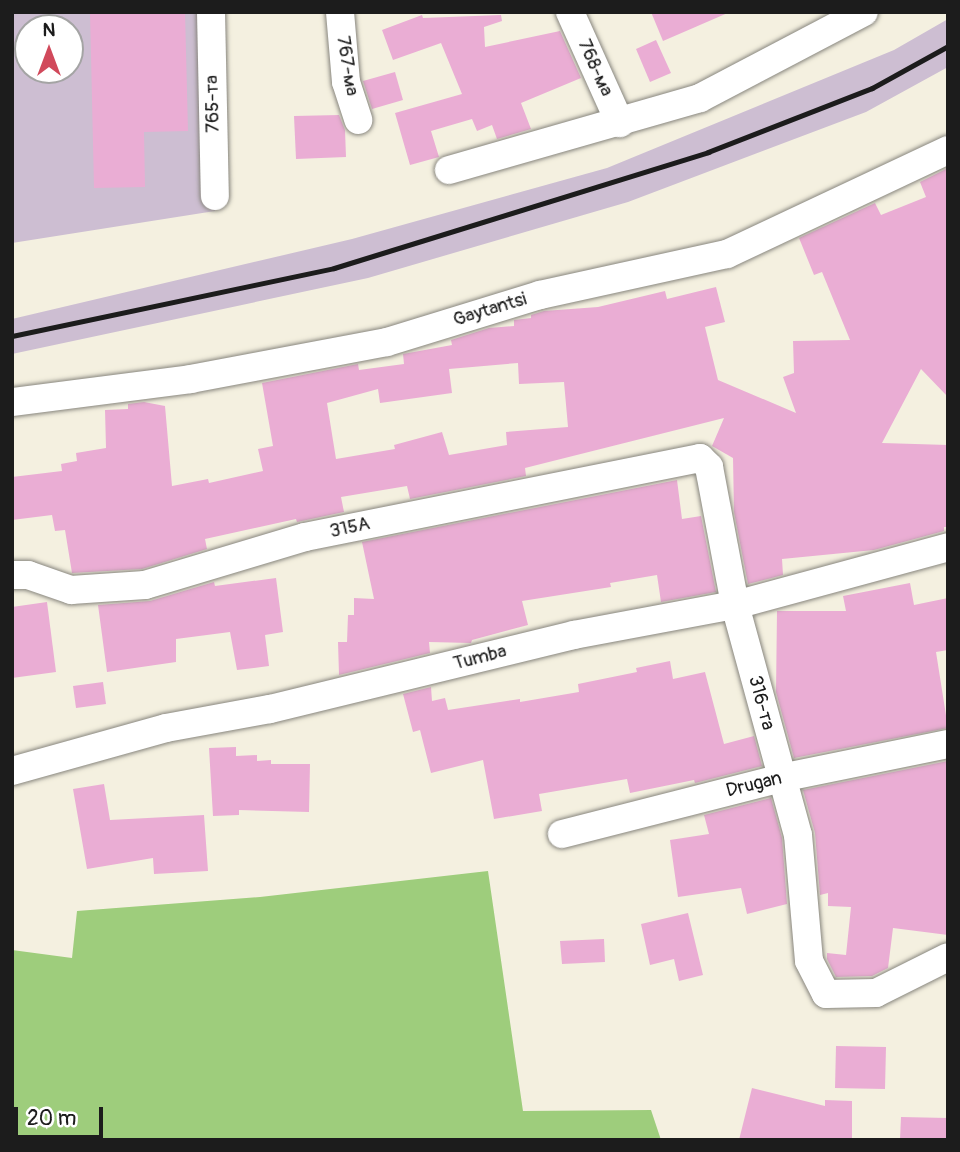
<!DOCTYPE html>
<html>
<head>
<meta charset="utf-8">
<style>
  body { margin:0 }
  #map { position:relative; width:960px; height:1152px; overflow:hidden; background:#f4f0e0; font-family:Pangolin,sans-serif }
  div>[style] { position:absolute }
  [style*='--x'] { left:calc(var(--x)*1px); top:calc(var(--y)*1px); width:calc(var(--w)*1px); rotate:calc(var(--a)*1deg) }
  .industrial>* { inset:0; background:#cdbed2 }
  .green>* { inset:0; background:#9ecd7c }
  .building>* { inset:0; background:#eaadd4 }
  .roads { filter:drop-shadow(0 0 2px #88867e) drop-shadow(0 0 2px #88867e) }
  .street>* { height:28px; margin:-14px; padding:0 14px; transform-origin:14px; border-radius:14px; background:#fff }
  .rail>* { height:5px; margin:-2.5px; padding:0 2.5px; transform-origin:2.5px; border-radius:2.5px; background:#1c1c1c }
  span { translate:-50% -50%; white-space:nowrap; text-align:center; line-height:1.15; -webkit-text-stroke:5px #fff; paint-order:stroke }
  .street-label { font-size:19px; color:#1c1c1c }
  .frame { position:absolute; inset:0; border:14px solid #1c1c1c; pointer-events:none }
  .north { position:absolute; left:14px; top:14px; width:70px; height:70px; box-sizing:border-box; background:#fff; border:2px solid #a4a4a4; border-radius:50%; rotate:0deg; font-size:19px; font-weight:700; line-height:28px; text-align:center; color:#1c1c1c }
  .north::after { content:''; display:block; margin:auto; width:24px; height:32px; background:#d1495b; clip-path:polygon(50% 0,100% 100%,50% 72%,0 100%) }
  .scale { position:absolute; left:14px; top:1107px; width:89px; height:32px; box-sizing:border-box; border:4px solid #1c1c1c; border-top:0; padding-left:9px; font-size:21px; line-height:24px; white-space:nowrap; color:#1c1c1c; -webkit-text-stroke:5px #fff; paint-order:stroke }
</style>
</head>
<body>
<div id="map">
  <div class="industrial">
    <div style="clip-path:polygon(evenodd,12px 12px,211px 12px,215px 211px,12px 243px,12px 12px,28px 28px,70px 28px,70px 70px,28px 70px,28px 28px)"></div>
    <div style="clip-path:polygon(948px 19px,948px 67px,866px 112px,628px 202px,368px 278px,12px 354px,12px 319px,352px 239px,607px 168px,894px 50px)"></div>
  </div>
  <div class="green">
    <div style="clip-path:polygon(488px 871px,523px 1111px,651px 1110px,661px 1140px,12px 1140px,12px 950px,72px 958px,77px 911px,260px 897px)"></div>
  </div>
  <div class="building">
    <div style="clip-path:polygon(90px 12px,185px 12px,188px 131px,144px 132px,145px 187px,94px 188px)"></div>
    <div style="clip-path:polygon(651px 12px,730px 12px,663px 41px)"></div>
    <div style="clip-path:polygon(422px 15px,423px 18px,501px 15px,502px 21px,484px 27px,485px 47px,560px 31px,581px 78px,521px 103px,531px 129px,497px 139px,492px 125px,477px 131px,472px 119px,431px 131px,439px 157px,410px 165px,395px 113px,462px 94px,441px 43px,393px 60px,382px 30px)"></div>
    <div style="clip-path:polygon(656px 40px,671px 73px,650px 82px,636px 49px)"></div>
    <div style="clip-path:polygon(395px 72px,403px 100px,372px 109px,363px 81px)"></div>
    <div style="clip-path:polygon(339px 115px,345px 130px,346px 157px,296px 159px,294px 116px)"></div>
    <div style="clip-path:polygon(evenodd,948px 168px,948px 397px,921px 369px,882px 443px,948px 445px,948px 527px,944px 527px,944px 531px,874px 550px,782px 559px,783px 575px,748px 584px,734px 512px,733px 458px,712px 446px,724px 418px,525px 468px,526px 476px,410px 499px,407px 486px,341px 497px,344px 512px,297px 522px,296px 519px,205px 539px,207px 549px,142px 569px,72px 573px,65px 530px,55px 531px,52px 515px,12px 520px,12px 477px,62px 471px,61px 464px,77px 461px,76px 453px,106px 448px,105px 410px,128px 409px,128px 404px,144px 402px,165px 406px,172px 486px,208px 479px,209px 483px,263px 471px,258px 449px,273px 446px,262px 383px,358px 364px,359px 370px,404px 364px,403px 354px,452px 345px,451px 340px,489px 328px,514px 326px,514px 320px,531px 318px,531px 315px,544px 311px,598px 307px,665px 291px,667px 299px,716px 287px,725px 322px,705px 327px,718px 380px,796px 413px,783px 377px,794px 373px,793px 341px,850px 340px,822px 272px,814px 275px,799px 238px,875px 203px,881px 215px,926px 197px,920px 182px,948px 168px,518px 363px,519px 384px,564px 382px,568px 427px,506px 432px,507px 445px,449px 455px,442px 432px,394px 445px,395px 449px,336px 459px,327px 403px,378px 389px,380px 403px,452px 393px,449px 369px,518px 363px)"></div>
    <div style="clip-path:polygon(677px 480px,682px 519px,701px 516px,716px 592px,661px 602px,657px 575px,610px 583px,611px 587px,522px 601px,528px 625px,472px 640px,471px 643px,429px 642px,430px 653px,339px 675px,338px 642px,347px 642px,348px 615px,354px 615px,354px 598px,374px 599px,362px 542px)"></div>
    <div style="clip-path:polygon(276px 578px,283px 632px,265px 635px,269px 666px,237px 670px,230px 632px,176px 639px,176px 662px,107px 672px,98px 605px,150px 601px,214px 582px,215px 586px)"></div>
    <div style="clip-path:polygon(910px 583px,914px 605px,948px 598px,948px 650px,936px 652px,948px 728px,794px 758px,776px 692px,777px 611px,846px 611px,843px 596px)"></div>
    <div style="clip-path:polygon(47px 602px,56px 672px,12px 678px,12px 607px)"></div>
    <div style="clip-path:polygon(670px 661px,673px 679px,705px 672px,724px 744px,754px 736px,762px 766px,695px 783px,694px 780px,630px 793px,627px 779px,539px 794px,542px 811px,494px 819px,483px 760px,431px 773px,420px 730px,413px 732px,403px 694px,431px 687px,432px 701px,445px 698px,448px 710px,520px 699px,520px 702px,579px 692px,578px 684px,637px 672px,636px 668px)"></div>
    <div style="clip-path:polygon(103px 682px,106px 704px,76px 708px,73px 686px)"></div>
    <div style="clip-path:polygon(236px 747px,236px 756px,257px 755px,257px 761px,271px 760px,271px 764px,310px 764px,309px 812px,239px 810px,239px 815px,213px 816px,209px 748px)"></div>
    <div style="clip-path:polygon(948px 761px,948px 935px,893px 928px,888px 968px,872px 976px,836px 977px,827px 959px,827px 953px,846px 955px,851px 907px,828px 906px,828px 893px,820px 895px,815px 833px,803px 790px)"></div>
    <div style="clip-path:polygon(104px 784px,110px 820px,204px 815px,208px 871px,154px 874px,153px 858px,87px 869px,73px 789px)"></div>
    <div style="clip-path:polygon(771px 798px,782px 838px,787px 904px,747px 914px,741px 888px,678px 897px,670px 840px,709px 834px,704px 815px)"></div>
    <div style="clip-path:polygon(688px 913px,703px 975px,679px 981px,674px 959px,650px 965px,641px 924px)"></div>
    <div style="clip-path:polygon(604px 939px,605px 962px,562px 964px,560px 941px)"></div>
    <div style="clip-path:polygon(836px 1046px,886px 1047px,885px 1089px,835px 1088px)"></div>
    <div style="clip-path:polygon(752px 1088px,825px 1106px,825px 1100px,852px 1101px,852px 1140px,739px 1140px)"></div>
    <div style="clip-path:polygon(901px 1117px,948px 1118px,948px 1140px,900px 1140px)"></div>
  </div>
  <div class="roads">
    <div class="street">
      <div style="--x:211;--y:12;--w:184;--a:88.8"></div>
      <div style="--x:340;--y:12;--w:70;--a:85.1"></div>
      <div style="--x:346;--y:82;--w:40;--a:72"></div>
      <div style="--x:570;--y:12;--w:122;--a:65.8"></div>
      <div style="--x:449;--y:170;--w:261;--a:-16"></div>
      <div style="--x:700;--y:98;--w:185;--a:-27.7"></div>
      <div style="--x:12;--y:402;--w:180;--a:-7.3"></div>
      <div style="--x:191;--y:379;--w:199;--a:-10.7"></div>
      <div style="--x:387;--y:342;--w:160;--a:-17.1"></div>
      <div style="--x:540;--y:295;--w:191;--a:-12.4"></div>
      <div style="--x:727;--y:254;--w:244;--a:-25.2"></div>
      <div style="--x:12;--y:575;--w:16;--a:0"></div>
      <div style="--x:28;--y:575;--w:46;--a:19.2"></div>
      <div style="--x:71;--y:590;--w:74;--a:-3.9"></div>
      <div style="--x:145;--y:585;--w:167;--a:-16.7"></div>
      <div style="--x:305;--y:537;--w:403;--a:-11.3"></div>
      <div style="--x:700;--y:458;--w:13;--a:45"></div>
      <div style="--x:709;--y:467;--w:140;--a:79.3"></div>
      <div style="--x:735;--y:605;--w:238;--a:74.7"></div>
      <div style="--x:798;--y:835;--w:126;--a:85"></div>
      <div style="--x:809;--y:961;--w:37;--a:63"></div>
      <div style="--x:826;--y:994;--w:50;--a:-1.1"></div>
      <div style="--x:876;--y:993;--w:80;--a:-26.6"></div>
      <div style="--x:12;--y:771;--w:160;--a:-15.6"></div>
      <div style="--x:166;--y:728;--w:106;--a:-10.4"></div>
      <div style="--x:270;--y:709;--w:313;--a:-13.7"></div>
      <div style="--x:574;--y:635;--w:164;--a:-10.6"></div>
      <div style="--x:735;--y:605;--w:221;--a:-15.2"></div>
      <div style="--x:562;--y:834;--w:226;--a:-14.3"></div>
      <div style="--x:781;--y:778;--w:170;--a:-11.5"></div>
    </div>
  </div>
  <div class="rail">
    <div style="--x:12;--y:336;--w:329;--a:-11.9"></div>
    <div style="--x:334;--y:268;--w:392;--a:-17.2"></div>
    <div style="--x:708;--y:152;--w:176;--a:-21.3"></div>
    <div style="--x:872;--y:88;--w:87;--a:-28.9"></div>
  </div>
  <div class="street-label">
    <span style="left:347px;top:66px;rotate:81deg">767-ма</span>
    <span style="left:595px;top:68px;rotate:66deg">768-ма</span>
    <span style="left:213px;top:104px;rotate:-91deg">765-та</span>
    <span style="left:490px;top:310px;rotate:-17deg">Gaytantsi</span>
    <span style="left:350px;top:528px;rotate:-12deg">315А</span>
    <span style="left:480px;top:658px;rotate:-14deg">Tumba</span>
    <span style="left:761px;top:703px;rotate:75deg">316-та</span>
    <span style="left:754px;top:785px;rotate:-14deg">Drugan</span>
  </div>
  <div class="frame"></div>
  <div class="north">N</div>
  <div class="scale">20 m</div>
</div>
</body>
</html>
